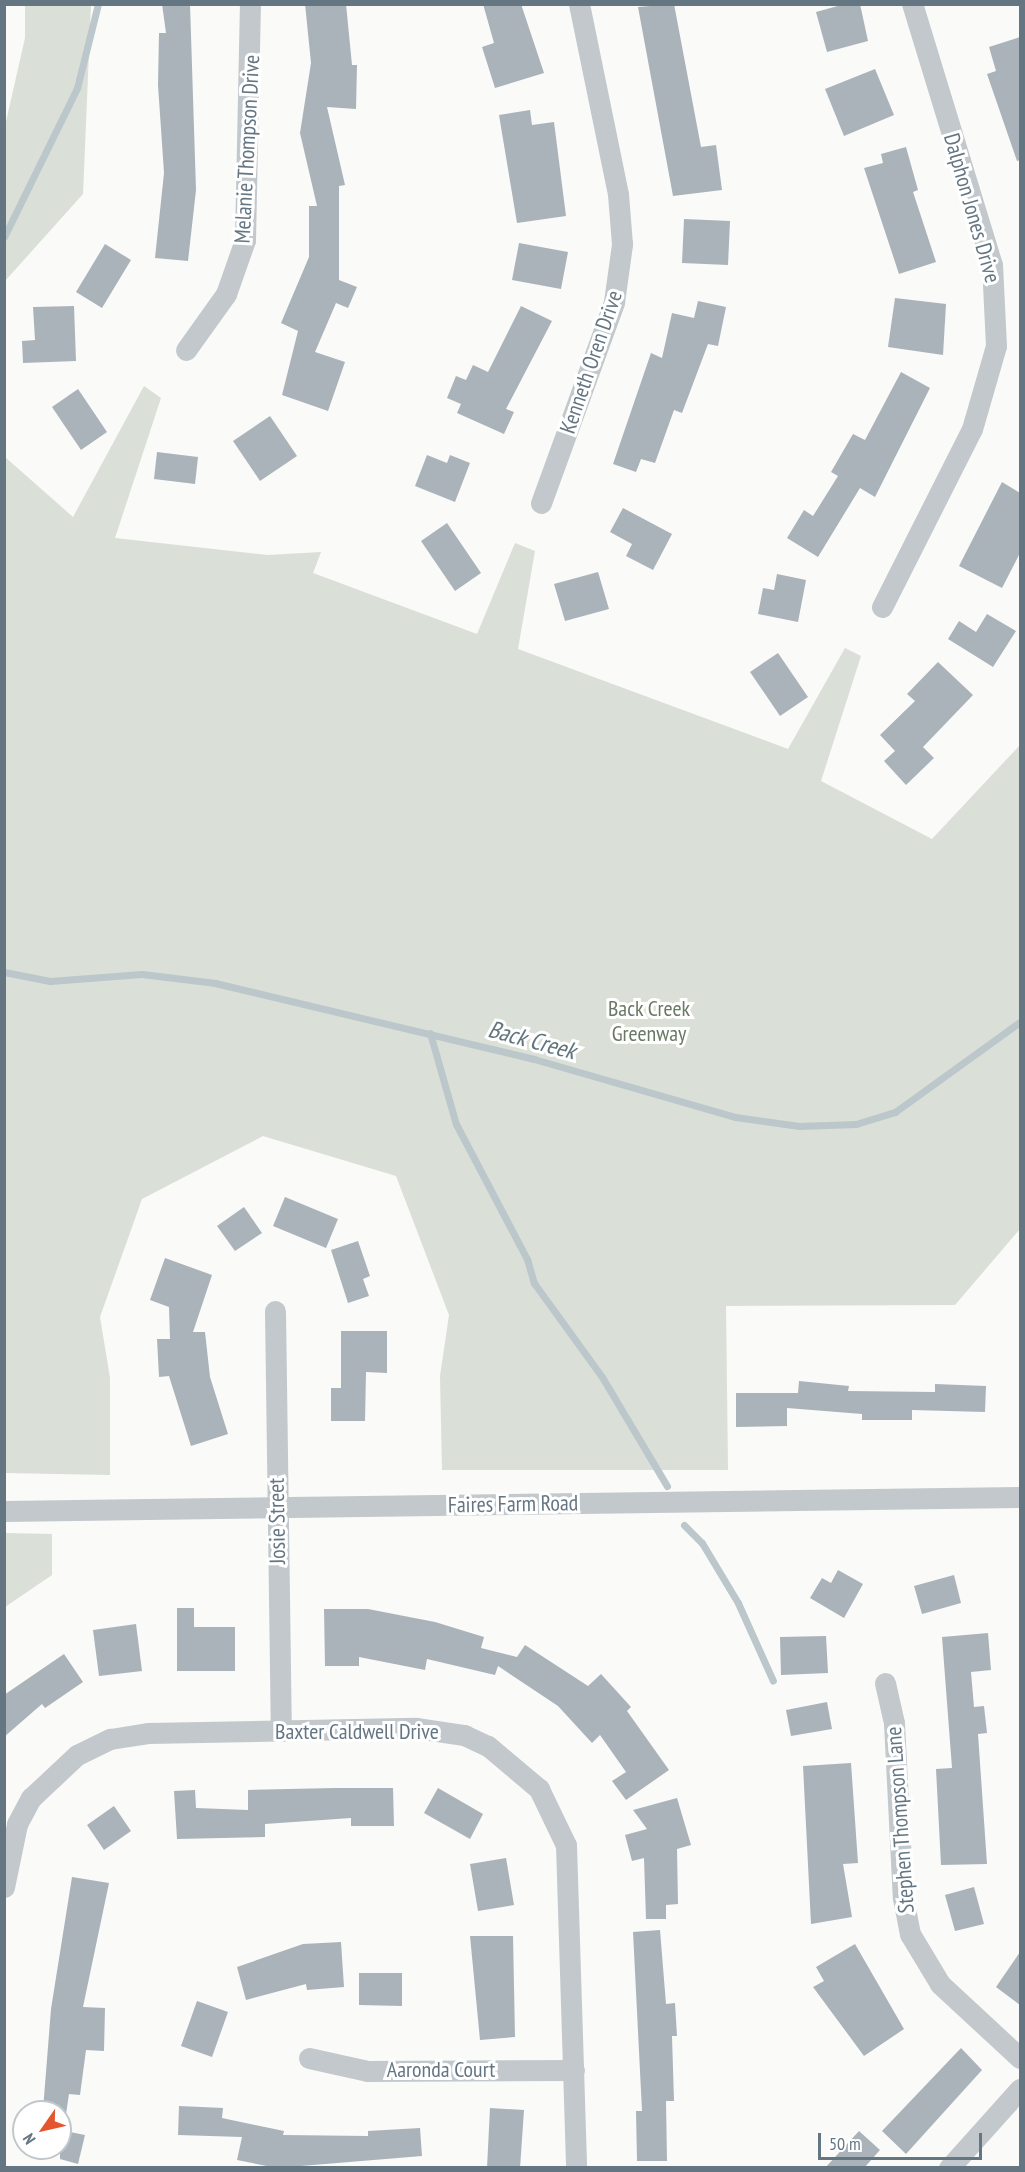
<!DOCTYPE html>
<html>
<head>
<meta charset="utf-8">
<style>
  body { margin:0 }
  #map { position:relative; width:1025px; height:2172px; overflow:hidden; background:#fafaf8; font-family:"PT Sans Narrow",sans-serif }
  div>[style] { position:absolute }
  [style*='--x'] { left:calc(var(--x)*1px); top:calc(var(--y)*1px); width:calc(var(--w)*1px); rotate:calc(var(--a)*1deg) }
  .green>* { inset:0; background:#dadfd7 }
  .stream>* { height:7px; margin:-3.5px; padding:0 3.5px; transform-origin:3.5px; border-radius:3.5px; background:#bbc7cb }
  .building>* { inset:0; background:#aab3b9 }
  .street>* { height:21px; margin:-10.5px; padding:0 10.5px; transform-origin:10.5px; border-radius:10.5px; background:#c3c8cc }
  span { translate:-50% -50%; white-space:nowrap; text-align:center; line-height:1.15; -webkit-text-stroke:6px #fff; paint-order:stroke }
  .street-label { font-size:22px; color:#657683 }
  .park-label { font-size:22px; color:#687a64 }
  .water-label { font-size:24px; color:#60757c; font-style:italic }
  .frame { position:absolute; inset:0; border:6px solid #657683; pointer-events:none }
  .north { position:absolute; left:12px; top:2100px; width:60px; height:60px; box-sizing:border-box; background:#fff; border:2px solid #c1c8cd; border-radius:50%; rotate:236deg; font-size:16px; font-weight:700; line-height:24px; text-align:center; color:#657683 }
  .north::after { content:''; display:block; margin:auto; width:21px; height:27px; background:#e4572e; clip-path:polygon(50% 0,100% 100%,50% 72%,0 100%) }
  .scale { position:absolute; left:818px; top:2133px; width:164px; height:27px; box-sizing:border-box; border:3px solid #657683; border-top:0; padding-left:8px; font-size:18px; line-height:21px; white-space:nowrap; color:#657683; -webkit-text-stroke:4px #fff; paint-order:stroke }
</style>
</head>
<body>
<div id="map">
  <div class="green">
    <div style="clip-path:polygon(25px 5px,91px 5px,83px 194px,5px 281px,5px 126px,25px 38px)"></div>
    <div style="clip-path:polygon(144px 386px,161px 398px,115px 538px,268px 555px,321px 552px,313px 573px,477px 634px,515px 543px,535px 551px,518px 649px,788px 749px,845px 648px,861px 656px,821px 781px,932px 839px,1020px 745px,1020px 1229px,955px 1305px,726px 1306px,728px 1470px,442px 1470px,440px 1376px,449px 1315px,396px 1176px,263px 1136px,142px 1199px,100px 1317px,110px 1378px,110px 1475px,5px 1473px,5px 457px,73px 517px)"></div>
    <div style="clip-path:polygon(5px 1533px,52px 1534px,52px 1575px,5px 1607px)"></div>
  </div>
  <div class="stream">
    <div style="--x:4;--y:237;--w:166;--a:-63.9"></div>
    <div style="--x:77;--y:88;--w:87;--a:-76"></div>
    <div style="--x:4;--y:972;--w:47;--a:11.1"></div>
    <div style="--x:50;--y:981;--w:92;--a:-4.4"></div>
    <div style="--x:142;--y:974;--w:74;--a:7"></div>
    <div style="--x:215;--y:983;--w:328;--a:13.4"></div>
    <div style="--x:534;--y:1059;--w:209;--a:16.1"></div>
    <div style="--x:735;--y:1117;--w:65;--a:8"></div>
    <div style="--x:799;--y:1126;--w:57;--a:-2"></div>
    <div style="--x:856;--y:1124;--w:41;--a:-17.1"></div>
    <div style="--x:895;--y:1112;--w:154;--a:-35.8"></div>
    <div style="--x:430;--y:1033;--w:95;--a:74.1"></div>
    <div style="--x:456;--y:1124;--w:153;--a:62.3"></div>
    <div style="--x:527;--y:1259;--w:25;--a:74"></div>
    <div style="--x:534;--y:1283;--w:116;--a:54.1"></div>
    <div style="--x:602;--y:1377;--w:127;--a:59.2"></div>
    <div style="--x:684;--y:1525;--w:25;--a:45"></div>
    <div style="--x:702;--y:1543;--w:70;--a:59"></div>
    <div style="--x:738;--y:1603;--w:85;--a:65.8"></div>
  </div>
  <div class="building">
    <div style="clip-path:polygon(162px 4px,190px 4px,196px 190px,188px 261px,155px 258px,164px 173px,158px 85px,159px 33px,166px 33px)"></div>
    <div style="clip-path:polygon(305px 4px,346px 4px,352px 65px,357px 65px,356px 109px,327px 107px,345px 185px,339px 186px,339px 280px,357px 287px,348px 308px,336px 303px,315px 352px,345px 362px,328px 411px,282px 395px,298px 331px,281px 323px,309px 257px,309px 206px,317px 206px,300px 133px,311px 63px)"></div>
    <div style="clip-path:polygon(483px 4px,521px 4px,544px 73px,495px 88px,482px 47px,494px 43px)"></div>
    <div style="clip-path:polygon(674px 4px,701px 147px,716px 145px,722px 190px,673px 196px,638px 7px)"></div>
    <div style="clip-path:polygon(845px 4px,860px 4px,868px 41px,827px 52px,816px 12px)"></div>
    <div style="clip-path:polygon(1020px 37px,1020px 160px,1017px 161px,987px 74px,996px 71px,989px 47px)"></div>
    <div style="clip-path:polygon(875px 69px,894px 115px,844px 136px,825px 89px)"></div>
    <div style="clip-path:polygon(530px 110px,532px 125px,554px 122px,566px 216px,517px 223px,499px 115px)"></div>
    <div style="clip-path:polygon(906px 147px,918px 190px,913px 192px,936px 262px,899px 274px,864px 168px,883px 163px,881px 154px)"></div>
    <div style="clip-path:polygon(684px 219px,730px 221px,728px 265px,682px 263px)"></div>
    <div style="clip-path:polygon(519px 243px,568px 252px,561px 289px,512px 280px)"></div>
    <div style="clip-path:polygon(105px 244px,131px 260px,102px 308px,76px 292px)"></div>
    <div style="clip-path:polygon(895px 298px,946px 304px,943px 355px,888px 347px)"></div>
    <div style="clip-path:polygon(698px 301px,726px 307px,718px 346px,708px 344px,682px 413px,674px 410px,655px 463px,641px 459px,636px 472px,613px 464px,651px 353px,662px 358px,672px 313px,694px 318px)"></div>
    <div style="clip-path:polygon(74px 306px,76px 361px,23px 363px,22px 341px,35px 340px,33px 307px)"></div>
    <div style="clip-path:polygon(521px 306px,552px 321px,506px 409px,514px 412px,504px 434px,457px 413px,461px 404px,447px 398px,456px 376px,466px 380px,473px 365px,488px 372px)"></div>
    <div style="clip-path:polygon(901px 372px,930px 388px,875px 497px,860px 488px,818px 557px,787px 538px,804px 510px,813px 516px,838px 476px,831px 472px,853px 434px,865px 440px)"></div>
    <div style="clip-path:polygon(78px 389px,107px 432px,81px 450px,52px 407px)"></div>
    <div style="clip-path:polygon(270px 416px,297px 456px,260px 481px,233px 441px)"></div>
    <div style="clip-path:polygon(157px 452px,198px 457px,195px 484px,154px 479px)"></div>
    <div style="clip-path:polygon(427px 455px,447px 463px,450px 455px,470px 463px,455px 502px,415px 486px)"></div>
    <div style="clip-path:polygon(1002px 482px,1020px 493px,1020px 553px,1002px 588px,959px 566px)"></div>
    <div style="clip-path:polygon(623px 508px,672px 534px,653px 570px,626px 556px,632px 544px,610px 532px)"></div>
    <div style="clip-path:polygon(447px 523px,481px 573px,455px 591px,421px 541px)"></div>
    <div style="clip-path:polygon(598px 572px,609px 609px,565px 621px,554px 584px)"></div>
    <div style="clip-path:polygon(777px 574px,806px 580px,798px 622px,758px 614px,763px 588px,774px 590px)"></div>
    <div style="clip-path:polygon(987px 614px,1016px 631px,993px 667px,948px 639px,959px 621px,976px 632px)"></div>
    <div style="clip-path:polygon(778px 653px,808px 697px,780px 716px,750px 672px)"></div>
    <div style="clip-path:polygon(938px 662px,973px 695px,923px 747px,934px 758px,906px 785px,884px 761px,895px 751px,880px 735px,915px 701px,907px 694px)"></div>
    <div style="clip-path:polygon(285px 1197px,338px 1219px,326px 1248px,273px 1226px)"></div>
    <div style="clip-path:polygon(244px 1207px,262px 1233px,235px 1251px,217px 1226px)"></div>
    <div style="clip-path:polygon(358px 1241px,370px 1276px,363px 1279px,369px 1296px,348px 1303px,331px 1250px)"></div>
    <div style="clip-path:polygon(165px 1258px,212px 1275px,193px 1332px,205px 1332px,210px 1377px,228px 1434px,191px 1446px,169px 1376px,159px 1377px,157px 1339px,170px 1339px,169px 1307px,150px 1300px)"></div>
    <div style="clip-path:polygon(341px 1331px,387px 1331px,387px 1373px,366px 1372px,365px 1421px,331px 1421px,331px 1388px,341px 1388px)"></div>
    <div style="clip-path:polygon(799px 1381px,849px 1386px,848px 1391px,935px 1392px,935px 1384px,986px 1386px,985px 1412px,912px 1410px,912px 1420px,862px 1420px,862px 1414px,787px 1408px,787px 1426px,736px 1427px,736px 1393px,798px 1393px)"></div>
    <div style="clip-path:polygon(838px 1570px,863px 1584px,844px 1618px,810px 1598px,822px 1578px,831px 1583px)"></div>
    <div style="clip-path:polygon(954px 1575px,961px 1603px,922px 1614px,914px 1586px)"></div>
    <div style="clip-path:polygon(177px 1608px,194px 1608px,194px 1627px,235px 1627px,235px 1671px,177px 1671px)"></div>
    <div style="clip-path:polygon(324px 1609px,368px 1609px,435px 1622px,484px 1637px,481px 1648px,517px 1657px,525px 1645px,588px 1686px,601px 1674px,631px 1707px,627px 1711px,669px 1770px,626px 1800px,612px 1781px,626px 1772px,600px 1735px,592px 1743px,558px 1706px,498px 1666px,495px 1675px,427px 1659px,425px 1670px,359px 1657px,359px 1666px,325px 1666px)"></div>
    <div style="clip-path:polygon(136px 1624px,142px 1671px,99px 1676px,93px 1630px)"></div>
    <div style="clip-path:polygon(988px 1633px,991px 1670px,971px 1672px,974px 1707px,984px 1706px,987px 1733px,978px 1734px,987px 1864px,941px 1865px,936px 1769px,952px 1768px,942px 1637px)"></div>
    <div style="clip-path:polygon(826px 1636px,828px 1673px,781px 1675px,780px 1637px)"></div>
    <div style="clip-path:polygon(64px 1654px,83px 1682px,45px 1708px,42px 1704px,4px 1737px,4px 1695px)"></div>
    <div style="clip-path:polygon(827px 1702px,832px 1729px,791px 1736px,786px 1710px)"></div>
    <div style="clip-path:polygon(851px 1763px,858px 1863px,843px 1864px,852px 1917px,811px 1924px,803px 1766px)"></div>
    <div style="clip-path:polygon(335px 1788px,393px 1788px,394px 1826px,351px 1826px,351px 1818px,265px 1824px,265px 1837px,177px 1839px,174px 1791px,195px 1790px,196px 1808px,248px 1810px,248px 1790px)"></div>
    <div style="clip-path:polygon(438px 1788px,483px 1814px,470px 1839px,424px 1813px)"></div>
    <div style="clip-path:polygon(677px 1798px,691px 1845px,677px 1849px,678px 1904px,666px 1905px,666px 1919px,646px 1919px,644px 1858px,632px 1861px,625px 1835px,647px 1829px,633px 1810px)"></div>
    <div style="clip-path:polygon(114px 1806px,131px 1831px,104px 1850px,87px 1825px)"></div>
    <div style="clip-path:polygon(506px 1858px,514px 1905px,478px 1911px,470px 1864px)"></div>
    <div style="clip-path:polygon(72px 1877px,109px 1883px,83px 2007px,105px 2008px,104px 2051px,86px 2050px,80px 2095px,69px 2094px,66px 2114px,43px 2110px,51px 2009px)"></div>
    <div style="clip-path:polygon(974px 1887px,984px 1924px,955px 1931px,945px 1895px)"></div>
    <div style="clip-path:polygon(660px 1930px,666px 2004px,675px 2003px,677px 2036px,672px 2036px,674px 2101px,666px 2101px,667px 2161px,637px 2161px,636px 2111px,642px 2111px,633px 1932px)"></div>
    <div style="clip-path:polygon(470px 1936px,513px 1936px,515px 2037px,480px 2040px)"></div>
    <div style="clip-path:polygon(341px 1942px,344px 1987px,307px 1990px,306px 1984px,246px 2000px,237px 1967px,303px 1944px)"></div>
    <div style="clip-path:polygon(855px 1944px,904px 2029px,864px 2056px,813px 1987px,824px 1981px,816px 1967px)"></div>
    <div style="clip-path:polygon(1020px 1952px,1020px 2005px,996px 1987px)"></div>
    <div style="clip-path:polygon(359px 1973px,402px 1973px,402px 2006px,359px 2005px)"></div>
    <div style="clip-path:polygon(197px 2001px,228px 2012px,212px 2057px,181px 2046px)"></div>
    <div style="clip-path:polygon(961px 2048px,982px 2070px,906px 2154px,882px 2131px)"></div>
    <div style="clip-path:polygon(179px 2106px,223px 2108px,222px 2118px,284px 2131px,283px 2135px,368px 2136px,368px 2131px,420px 2128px,422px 2156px,277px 2168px,237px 2160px,242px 2137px,178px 2135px)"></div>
    <div style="clip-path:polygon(490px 2108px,524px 2110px,520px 2168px,487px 2168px)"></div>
    <div style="clip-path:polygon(60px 2130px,85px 2135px,78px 2164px,60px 2159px)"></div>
    <div style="clip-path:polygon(859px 2131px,880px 2150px,864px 2168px,825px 2168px)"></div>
  </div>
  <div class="street">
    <div style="--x:186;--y:350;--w:69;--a:-54.5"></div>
    <div style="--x:226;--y:294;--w:57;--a:-70.6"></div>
    <div style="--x:245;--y:240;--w:236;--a:-88.8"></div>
    <div style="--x:541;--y:503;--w:214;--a:-70"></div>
    <div style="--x:614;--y:302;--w:59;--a:-82.1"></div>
    <div style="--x:622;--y:244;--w:50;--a:-94.6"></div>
    <div style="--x:618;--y:194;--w:194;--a:-101.6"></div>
    <div style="--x:882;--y:607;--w:199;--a:-63.2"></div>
    <div style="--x:972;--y:429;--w:86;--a:-73.9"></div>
    <div style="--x:996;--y:346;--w:81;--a:-92.8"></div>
    <div style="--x:992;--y:265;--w:273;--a:-107"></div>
    <div style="--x:275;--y:1311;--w:420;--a:89.2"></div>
    <div style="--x:4;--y:1511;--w:1016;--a:-0.79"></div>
    <div style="--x:885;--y:1683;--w:41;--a:77.3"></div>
    <div style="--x:894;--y:1723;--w:175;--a:87.1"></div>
    <div style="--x:903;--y:1898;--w:37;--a:79"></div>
    <div style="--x:910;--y:1934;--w:58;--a:59"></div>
    <div style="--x:940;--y:1984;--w:109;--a:42.8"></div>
    <div style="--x:4;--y:1887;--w:64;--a:-78.3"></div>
    <div style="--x:17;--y:1824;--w:30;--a:-62"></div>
    <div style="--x:31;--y:1798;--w:63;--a:-43.1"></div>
    <div style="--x:77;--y:1755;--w:37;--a:-26"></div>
    <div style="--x:110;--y:1739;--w:38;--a:-9"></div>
    <div style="--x:148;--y:1733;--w:268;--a:-1.1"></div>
    <div style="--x:416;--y:1728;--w:49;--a:8.3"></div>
    <div style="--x:464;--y:1735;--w:26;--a:25"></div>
    <div style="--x:488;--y:1746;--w:67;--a:40.1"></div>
    <div style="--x:539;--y:1789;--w:62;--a:64.3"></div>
    <div style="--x:566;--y:1845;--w:323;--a:88.2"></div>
    <div style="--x:309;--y:2058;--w:59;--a:12.6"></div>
    <div style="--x:367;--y:2071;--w:207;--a:-0.3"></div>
    <div style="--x:949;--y:2168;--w:106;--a:-48.1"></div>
  </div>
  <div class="street-label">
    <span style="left:247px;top:149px;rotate:-87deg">Melanie Thompson Drive</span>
    <span style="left:972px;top:208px;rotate:74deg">Dalphon Jones Drive</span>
    <span style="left:591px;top:362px;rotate:-71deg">Kenneth Oren Drive</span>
    <span style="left:513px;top:1504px;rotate:-1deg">Faires Farm Road</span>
    <span style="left:277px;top:1521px;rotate:-91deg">Josie Street</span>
    <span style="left:357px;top:1732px">Baxter Caldwell Drive</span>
    <span style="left:900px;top:1820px;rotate:-94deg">Stephen Thompson Lane</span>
    <span style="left:441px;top:2070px">Aaronda Court</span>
  </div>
  <div class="park-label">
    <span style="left:649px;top:1021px">Back Creek<br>Greenway</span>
  </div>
  <div class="water-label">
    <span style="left:532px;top:1040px;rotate:15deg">Back Creek</span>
  </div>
  <div class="frame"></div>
  <div class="north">N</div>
  <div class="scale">50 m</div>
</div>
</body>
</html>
